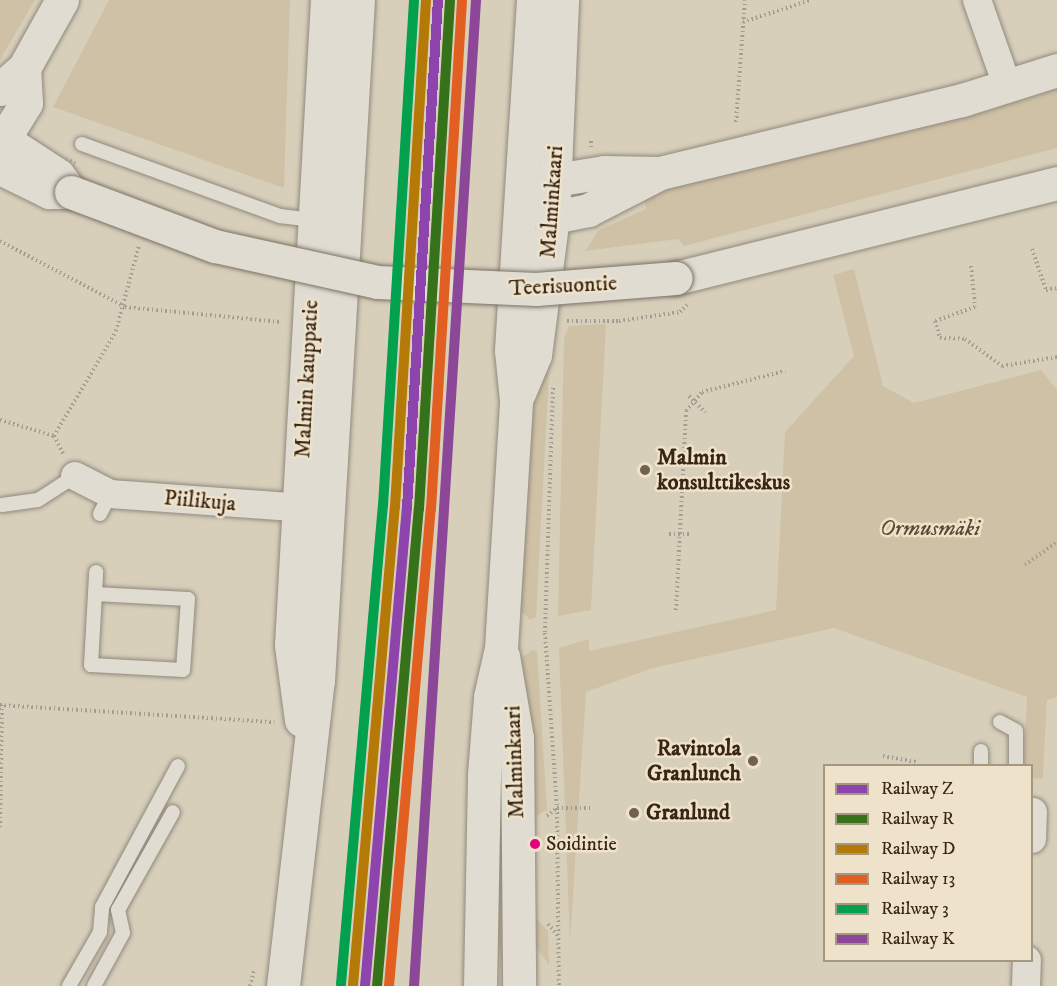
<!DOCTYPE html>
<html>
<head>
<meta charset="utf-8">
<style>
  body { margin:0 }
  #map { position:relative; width:1057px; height:986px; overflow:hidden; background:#d8cfbb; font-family:"IM FELL DW Pica",serif }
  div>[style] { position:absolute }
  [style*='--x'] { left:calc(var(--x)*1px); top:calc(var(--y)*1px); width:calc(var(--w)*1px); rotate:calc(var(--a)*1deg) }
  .green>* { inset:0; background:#cfc1a6 }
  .path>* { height:4px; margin-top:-2px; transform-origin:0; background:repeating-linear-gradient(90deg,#a39e94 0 1.5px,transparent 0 4.5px) }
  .roads { filter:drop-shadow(0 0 2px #90897c) drop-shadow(0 0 2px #90897c) }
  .lane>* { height:14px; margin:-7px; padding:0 7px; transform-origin:7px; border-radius:7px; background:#e0dcd2 }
  .street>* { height:28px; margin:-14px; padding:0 14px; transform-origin:14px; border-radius:14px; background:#e0dcd2 }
  .secondary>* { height:33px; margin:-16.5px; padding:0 16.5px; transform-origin:16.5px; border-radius:16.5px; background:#e0dcd2 }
  .path-bridge>* { height:4px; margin-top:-2px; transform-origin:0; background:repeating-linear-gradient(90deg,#a39e94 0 1.5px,transparent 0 4.5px) }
  .bridges { filter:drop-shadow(0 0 2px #7a7266) drop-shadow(0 0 2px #7a7266) }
  .secondary-bridge>* { height:33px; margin:-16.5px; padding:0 16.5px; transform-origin:16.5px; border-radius:16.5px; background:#e0dcd2 }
  .rail-1>* { height:10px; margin:-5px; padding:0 5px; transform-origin:5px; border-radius:5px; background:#8e44ad }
  .rail-2>* { height:10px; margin:-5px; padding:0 5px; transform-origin:5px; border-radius:5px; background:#357219 }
  .rail-3>* { height:10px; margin:-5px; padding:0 5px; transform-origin:5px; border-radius:5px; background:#b47907 }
  .rail-4>* { height:10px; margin:-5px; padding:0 5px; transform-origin:5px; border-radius:5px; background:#e05f21 }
  .rail-5>* { height:10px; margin:-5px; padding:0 5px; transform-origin:5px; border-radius:5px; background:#03a04e }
  .rail-6>* { height:10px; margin:-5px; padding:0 5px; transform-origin:5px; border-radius:5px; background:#8c4799 }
  .dots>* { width:16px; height:16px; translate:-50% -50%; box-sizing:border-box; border:3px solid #eee3ca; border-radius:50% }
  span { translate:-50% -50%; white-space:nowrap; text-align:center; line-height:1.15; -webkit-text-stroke:5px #eee3ca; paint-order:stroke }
  .bus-label { font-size:20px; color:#392514 }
  .left { translate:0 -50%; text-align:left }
  .street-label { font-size:22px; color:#392514 }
  .poi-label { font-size:22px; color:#392514; font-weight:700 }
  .right { translate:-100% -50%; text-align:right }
  .park-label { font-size:22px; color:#5d4934; font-style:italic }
  .legend { position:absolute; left:823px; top:764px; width:210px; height:198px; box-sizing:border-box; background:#eee3ca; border:2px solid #a69781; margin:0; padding:8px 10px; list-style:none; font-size:18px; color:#392514 }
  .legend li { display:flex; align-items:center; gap:12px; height:30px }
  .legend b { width:30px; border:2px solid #a69781 }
</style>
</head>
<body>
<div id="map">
  <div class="green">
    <div style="clip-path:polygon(0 0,35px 0,0 60px)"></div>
    <div style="clip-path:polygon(109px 0,290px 0,284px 188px,53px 107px)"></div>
    <div style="clip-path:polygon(1057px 84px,1057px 148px,684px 246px,678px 239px,585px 251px,599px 230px,646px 209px,644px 197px,653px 191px,1008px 103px)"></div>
    <div style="clip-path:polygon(854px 269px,883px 386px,914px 403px,1041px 370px,1057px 390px,1057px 697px,1047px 700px,1043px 779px,1032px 778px,1032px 766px,1024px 765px,1027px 697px,834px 628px,653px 668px,586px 692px,570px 942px,559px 648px,589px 639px,589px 651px,776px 610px,785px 432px,854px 356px,833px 275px)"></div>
    <div style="clip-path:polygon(606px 324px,591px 610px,558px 616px,564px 338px,569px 326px)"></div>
    <div style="clip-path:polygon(549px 373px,536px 617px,530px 620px,518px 608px,529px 422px,537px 375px)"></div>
    <div style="clip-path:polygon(532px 650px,537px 651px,547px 810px,529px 820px,518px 661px)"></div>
    <div style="clip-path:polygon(502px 700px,503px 966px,496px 933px)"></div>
    <div style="clip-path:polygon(536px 918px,548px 931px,549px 965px,536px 947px,530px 922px)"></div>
  </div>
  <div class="path">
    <div style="--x:743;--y:22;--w:71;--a:-17.9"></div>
    <div style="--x:736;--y:122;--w:122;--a:-85.8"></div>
    <div style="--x:591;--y:147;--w:9;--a:-90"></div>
    <div style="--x:0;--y:241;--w:141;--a:27.8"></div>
    <div style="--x:125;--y:307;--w:157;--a:5.5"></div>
    <div style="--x:1032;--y:249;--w:43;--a:71.1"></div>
    <div style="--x:1046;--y:290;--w:11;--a:-10"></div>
    <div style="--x:971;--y:266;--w:41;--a:84.4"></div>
    <div style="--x:975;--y:307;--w:42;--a:160.7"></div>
    <div style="--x:935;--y:321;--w:18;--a:74"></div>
    <div style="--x:940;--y:338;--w:25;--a:2"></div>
    <div style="--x:965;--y:339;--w:46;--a:36.1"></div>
    <div style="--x:1002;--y:366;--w:56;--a:-9.3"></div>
    <div style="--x:567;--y:321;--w:52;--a:0"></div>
    <div style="--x:619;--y:321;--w:62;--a:-8.4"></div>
    <div style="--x:680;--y:312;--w:10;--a:-45"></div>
    <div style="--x:553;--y:388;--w:245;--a:91.9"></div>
    <div style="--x:545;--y:633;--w:175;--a:86.1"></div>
    <div style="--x:557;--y:808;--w:178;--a:89.4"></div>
    <div style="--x:689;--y:396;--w:23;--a:45"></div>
    <div style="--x:0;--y:420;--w:56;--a:16.5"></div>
    <div style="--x:54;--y:436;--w:122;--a:-59.4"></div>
    <div style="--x:116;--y:331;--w:89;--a:-75"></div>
    <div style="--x:54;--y:436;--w:20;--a:63"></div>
    <div style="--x:669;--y:534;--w:20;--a:0"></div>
    <div style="--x:1025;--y:565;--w:39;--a:-36"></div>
    <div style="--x:676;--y:610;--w:199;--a:-87.1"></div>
    <div style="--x:686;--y:411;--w:25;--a:-50"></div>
    <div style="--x:702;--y:392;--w:86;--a:-14.2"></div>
    <div style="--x:0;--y:705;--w:275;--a:3.6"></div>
    <div style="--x:883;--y:756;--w:34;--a:10"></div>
    <div style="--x:547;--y:816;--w:13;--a:-39"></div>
    <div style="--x:557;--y:808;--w:36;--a:0"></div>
    <div style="--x:0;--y:827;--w:122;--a:-89.1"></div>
    <div style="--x:548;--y:924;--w:16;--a:50"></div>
    <div style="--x:250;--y:986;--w:16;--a:-76"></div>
  </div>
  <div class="roads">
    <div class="lane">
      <div style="--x:82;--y:144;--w:211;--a:20"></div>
      <div style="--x:280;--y:216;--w:35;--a:7"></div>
      <div style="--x:2;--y:505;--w:36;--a:-8"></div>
      <div style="--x:38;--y:500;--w:44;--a:-33"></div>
      <div style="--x:100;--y:514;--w:22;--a:-63"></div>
      <div style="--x:95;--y:594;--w:93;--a:3.1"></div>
      <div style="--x:188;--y:599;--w:71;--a:94"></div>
      <div style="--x:183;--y:670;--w:92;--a:-176.9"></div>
      <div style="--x:91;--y:665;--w:71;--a:-86.8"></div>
      <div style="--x:95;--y:594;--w:22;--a:-87"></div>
      <div style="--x:1000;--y:722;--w:18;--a:29"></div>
      <div style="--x:1016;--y:731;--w:35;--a:90"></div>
      <div style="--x:981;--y:766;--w:15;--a:-90"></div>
      <div style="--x:69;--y:986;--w:62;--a:-60.1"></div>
      <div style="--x:100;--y:932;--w:25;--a:-85"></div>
      <div style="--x:102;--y:907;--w:160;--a:-61.7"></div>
      <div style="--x:94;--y:986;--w:60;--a:-61.3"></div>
      <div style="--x:123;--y:933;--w:24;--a:-102"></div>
      <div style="--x:118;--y:910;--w:112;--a:-60.7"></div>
    </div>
    <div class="street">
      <div style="--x:977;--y:0;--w:93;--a:70.6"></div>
      <div style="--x:75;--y:476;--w:39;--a:27"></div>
      <div style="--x:110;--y:494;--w:212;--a:4.1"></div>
      <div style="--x:1032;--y:839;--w:27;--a:-88"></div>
      <div style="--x:1026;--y:986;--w:26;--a:-88"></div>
    </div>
    <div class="secondary">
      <div style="--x:0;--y:89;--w:32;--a:-41"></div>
      <div style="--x:24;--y:68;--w:78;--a:-60.8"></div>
      <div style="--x:0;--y:137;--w:69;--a:33.2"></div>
      <div style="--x:58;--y:175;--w:21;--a:53"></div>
      <div style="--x:0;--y:145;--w:49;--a:-58.2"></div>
      <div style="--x:26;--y:103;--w:35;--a:-93"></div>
      <div style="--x:0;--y:168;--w:55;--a:26.1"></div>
      <div style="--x:49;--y:192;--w:20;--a:0"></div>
      <div style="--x:522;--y:196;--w:37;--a:-26"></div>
      <div style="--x:555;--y:180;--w:50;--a:-9.3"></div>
      <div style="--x:604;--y:172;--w:56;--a:1"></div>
      <div style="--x:660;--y:173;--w:311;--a:-13.6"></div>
      <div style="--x:962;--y:100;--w:100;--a:-17.5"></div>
      <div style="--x:534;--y:205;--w:22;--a:32"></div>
      <div style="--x:553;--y:217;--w:36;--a:-11"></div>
      <div style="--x:588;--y:210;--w:81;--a:-27.2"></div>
      <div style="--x:676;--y:278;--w:393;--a:-14"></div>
      <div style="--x:519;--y:393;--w:41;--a:-67.2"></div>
      <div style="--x:535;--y:355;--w:139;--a:-82.6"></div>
      <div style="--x:553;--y:217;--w:217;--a:-87.6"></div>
      <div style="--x:503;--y:656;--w:83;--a:80.3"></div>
      <div style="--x:517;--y:738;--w:248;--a:89.5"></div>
      <div style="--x:301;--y:720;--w:76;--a:-97.6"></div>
      <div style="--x:291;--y:645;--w:646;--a:-86.81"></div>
      <div style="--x:283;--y:986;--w:307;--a:-83.5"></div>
      <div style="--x:318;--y:681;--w:682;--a:-86.64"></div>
      <div style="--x:480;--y:986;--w:212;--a:-88.9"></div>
      <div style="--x:484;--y:774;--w:77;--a:-85.5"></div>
      <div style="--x:490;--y:697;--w:50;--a:-77.3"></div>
      <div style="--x:501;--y:648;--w:248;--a:-86.5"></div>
      <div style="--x:516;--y:400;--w:50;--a:-95.7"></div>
      <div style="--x:511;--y:350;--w:351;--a:-86.4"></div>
    </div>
  </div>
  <div class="path-bridge">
    <div style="--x:66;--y:159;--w:10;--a:24"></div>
  </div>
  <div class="bridges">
    <div class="secondary-bridge">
      <div style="--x:71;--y:192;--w:154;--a:20.6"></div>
      <div style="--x:215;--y:246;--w:166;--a:12.5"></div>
      <div style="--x:377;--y:282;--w:159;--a:2.5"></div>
      <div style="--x:536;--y:289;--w:140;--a:-4.5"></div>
    </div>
  </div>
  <div class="rail-1">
    <div style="--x:365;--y:986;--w:480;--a:-85"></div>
    <div style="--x:407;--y:508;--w:509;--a:-86.51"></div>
  </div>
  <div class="rail-2">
    <div style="--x:377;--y:986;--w:479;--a:-85"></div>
    <div style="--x:419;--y:509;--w:509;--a:-86.51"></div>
  </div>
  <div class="rail-3">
    <div style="--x:353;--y:985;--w:480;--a:-85"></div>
    <div style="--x:395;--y:507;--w:508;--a:-86.5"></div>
  </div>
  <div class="rail-4">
    <div style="--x:389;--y:986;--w:479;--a:-85"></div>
    <div style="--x:431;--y:509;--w:509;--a:-86.51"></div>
  </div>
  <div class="rail-5">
    <div style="--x:341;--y:984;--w:480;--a:-85"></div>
    <div style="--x:383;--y:506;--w:507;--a:-86.49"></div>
  </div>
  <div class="rail-6">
    <div style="--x:414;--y:986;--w:988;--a:-86.4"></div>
  </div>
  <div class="dots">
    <div style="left:645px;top:470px;background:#71604e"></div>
    <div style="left:753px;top:761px;background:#71604e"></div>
    <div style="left:634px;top:813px;background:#71604e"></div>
    <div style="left:535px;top:844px;background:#e5007d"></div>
  </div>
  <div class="bus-label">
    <span class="left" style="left:546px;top:844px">Soidintie</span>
  </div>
  <div class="street-label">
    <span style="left:552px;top:202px;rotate:-86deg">Malminkaari</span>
    <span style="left:563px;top:286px;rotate:-3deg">Teerisuontie</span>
    <span style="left:307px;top:379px;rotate:-87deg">Malmin kauppatie</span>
    <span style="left:200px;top:501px;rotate:5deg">Piilikuja</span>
    <span style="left:515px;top:762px;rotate:-92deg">Malminkaari</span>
  </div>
  <div class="poi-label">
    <span class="left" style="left:657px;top:470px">Malmin<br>konsulttikeskus</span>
    <span class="right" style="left:741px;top:761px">Ravintola<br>Granlunch</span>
    <span class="left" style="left:646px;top:813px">Granlund</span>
  </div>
  <div class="park-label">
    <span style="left:930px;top:529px">Ormusmäki</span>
  </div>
  <ul class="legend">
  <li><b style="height:8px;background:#8e44ad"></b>Railway Z</li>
  <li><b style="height:8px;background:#357219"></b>Railway R</li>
  <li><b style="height:8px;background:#b47907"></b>Railway D</li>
  <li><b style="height:8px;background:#e05f21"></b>Railway 13</li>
  <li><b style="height:8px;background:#03a04e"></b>Railway 3</li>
  <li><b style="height:8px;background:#8c4799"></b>Railway K</li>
  </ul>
</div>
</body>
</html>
